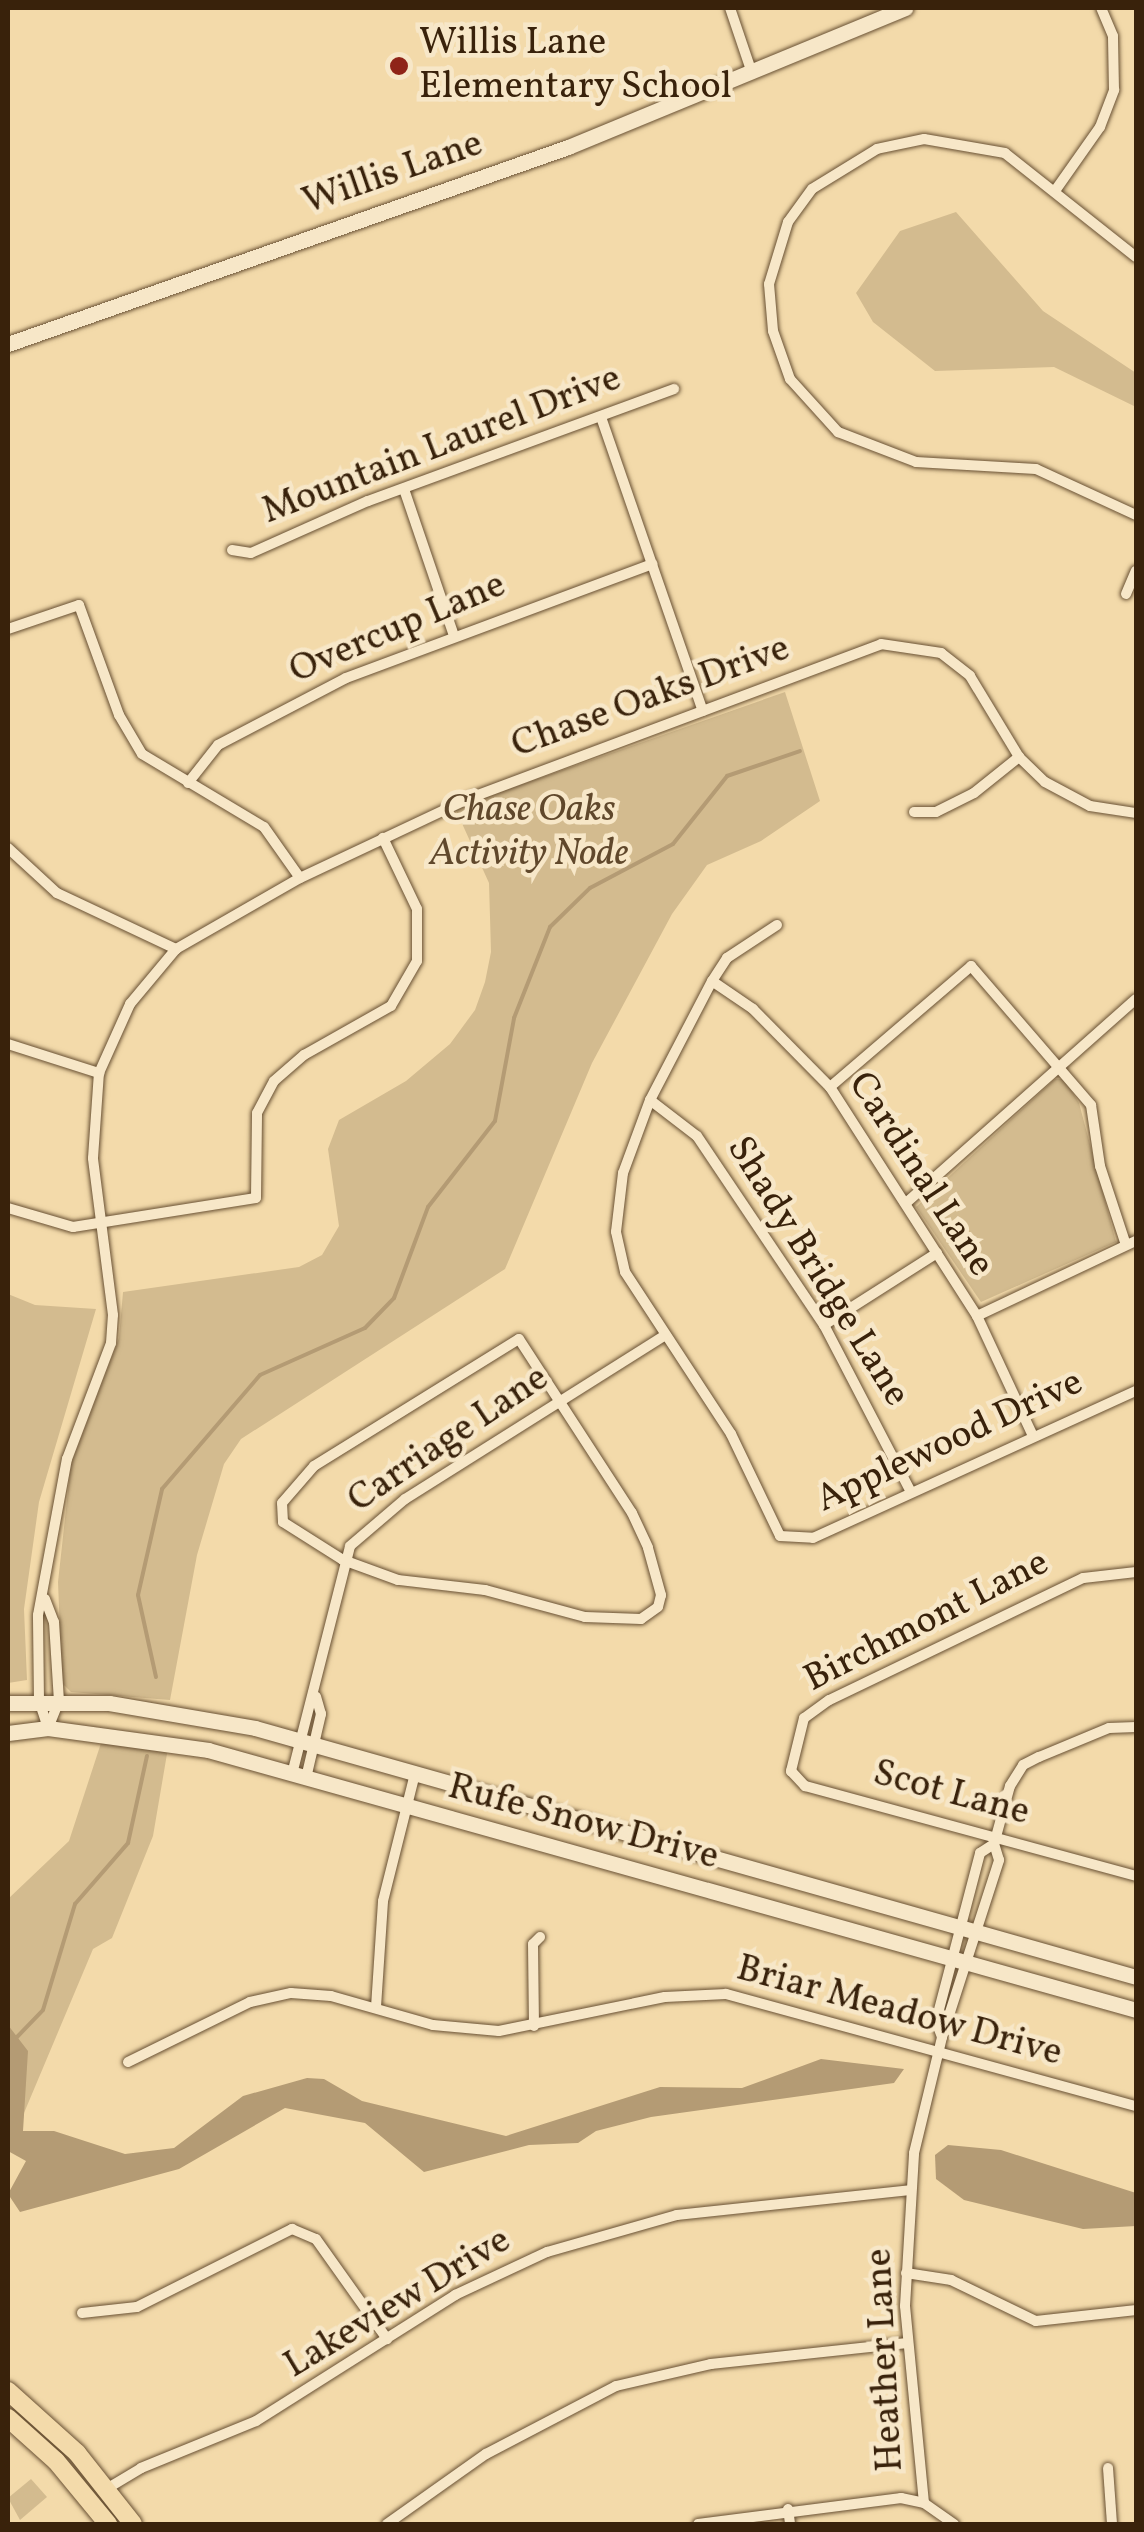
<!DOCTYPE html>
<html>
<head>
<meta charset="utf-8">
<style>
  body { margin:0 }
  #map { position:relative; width:1144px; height:2532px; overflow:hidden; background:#f3daaa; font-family:Vollkorn,serif }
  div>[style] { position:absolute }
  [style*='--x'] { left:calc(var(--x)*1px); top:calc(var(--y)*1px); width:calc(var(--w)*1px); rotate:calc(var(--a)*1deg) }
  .green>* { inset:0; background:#d3bb8f }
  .water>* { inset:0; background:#b49b74 }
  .stream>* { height:4px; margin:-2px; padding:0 2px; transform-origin:2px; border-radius:2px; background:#b49b74 }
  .roads { filter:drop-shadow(0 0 2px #685033) drop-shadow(0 0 2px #685033) }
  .street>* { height:10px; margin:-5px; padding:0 5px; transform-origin:5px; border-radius:5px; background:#f7e7c8 }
  .secondary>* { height:15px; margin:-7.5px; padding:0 7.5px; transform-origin:7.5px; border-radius:7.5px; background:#f7e7c8 }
  .primary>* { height:18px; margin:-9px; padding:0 9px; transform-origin:9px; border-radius:9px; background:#f3daaa }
  .dots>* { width:28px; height:28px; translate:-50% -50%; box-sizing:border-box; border:5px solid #f7e7c8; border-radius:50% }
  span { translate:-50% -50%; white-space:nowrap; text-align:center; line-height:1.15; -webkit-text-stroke:9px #f7e7c8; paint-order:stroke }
  .poi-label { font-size:38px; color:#39220b }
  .left { translate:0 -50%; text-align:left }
  .street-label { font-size:38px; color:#39220b }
  .park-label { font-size:38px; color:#60482c; font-style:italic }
  .frame { position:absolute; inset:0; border:10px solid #39220b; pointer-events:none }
</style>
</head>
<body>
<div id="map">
  <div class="green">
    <div style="clip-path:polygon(956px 212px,1043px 311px,1136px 373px,1136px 407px,1054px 367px,935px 371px,873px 322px,856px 293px,900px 231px)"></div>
    <div style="clip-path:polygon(785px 692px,820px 801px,761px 841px,707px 865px,672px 914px,592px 1063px,505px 1269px,241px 1439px,224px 1464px,197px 1555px,170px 1700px,71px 1692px,62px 1683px,58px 1582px,71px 1464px,119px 1338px,123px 1292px,299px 1267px,322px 1255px,339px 1226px,328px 1149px,339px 1120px,406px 1081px,450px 1044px,475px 1010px,485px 982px,491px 952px,489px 883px,455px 808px)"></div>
    <div style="clip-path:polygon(1055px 1079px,1064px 1079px,1079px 1103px,1116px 1242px,981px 1302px,916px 1207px)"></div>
    <div style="clip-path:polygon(8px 1294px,35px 1305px,96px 1309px,39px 1502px,24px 1609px,27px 1680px,8px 1683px)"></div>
    <div style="clip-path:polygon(102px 1740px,168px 1748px,153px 1836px,112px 1938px,93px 1949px,8px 2151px,8px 1899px,69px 1841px)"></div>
    <div style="clip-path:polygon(31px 2479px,47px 2497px,20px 2520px,8px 2498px)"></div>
  </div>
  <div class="water">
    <div style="clip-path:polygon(8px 2025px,28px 2051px,23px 2131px,54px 2131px,125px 2154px,174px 2148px,243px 2096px,307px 2078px,324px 2079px,362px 2101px,506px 2136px,660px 2087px,742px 2088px,821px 2059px,904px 2069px,894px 2083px,651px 2117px,596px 2131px,578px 2143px,529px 2145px,424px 2172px,365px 2123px,285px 2108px,179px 2169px,20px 2212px,8px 2194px,26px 2161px,8px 2151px)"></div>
    <div style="clip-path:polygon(948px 2145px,1001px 2150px,1136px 2193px,1136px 2226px,1083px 2229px,964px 2200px,936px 2179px,935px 2155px)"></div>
  </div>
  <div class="stream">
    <div style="--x:156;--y:1677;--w:84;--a:-102.4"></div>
    <div style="--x:138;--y:1595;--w:109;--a:-77.2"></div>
    <div style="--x:162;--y:1489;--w:150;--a:-49.3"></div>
    <div style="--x:260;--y:1375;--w:115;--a:-24.1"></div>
    <div style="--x:365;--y:1328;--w:42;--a:-46"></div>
    <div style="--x:394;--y:1298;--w:97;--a:-69.5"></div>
    <div style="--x:428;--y:1207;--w:109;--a:-52.1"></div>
    <div style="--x:495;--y:1121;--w:105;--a:-79.5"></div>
    <div style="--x:514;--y:1018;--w:98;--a:-68.4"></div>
    <div style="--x:550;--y:927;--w:56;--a:-44.3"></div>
    <div style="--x:590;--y:888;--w:94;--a:-27.9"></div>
    <div style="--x:673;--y:844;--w:87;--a:-51.5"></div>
    <div style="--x:727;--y:776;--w:77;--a:-18.9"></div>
    <div style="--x:17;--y:2037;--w:37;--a:-46"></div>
    <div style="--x:43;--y:2010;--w:111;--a:-73.2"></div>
    <div style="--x:75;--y:1904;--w:81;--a:-49"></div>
    <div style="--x:128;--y:1843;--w:89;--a:-77.7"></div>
  </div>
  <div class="roads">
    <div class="street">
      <div style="--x:730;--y:8;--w:69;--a:71.3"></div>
      <div style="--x:1057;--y:188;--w:75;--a:-54.8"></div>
      <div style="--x:1100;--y:127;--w:40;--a:-69"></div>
      <div style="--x:1114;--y:90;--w:54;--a:-91.1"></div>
      <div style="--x:1113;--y:36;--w:30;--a:-113"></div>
      <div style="--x:1136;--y:257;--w:167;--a:-141.6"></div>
      <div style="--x:1005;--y:153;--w:82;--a:-170.2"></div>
      <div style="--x:924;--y:139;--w:48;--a:168"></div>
      <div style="--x:877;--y:149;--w:76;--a:148.4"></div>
      <div style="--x:812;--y:189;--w:41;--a:126"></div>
      <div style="--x:788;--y:222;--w:65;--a:107"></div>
      <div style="--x:769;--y:284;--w:47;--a:85.1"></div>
      <div style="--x:773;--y:331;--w:51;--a:70.5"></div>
      <div style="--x:790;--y:379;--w:72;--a:47.8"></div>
      <div style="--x:838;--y:432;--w:84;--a:21"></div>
      <div style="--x:916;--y:462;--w:120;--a:3.3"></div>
      <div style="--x:1036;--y:469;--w:110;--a:24.7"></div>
      <div style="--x:601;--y:417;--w:311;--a:70.9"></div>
      <div style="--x:404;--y:489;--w:152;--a:71.2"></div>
      <div style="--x:232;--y:550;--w:19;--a:9"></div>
      <div style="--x:251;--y:553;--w:128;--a:-24"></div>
      <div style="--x:368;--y:501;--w:326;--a:-20.1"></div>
      <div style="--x:1126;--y:594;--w:25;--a:-67"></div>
      <div style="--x:8;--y:629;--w:75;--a:-18.7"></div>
      <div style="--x:79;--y:605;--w:117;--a:70"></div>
      <div style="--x:119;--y:715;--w:45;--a:59.5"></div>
      <div style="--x:142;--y:754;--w:142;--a:30.9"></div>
      <div style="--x:264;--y:827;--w:62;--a:54.8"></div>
      <div style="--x:188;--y:783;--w:48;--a:-51.7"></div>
      <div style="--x:218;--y:745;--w:144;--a:-27.6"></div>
      <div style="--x:346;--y:678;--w:327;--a:-20.4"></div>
      <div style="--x:914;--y:812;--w:22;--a:0"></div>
      <div style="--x:936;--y:812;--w:42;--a:-26.6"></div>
      <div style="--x:974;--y:793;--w:58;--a:-38.7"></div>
      <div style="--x:8;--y:848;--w:67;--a:42.6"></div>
      <div style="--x:57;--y:893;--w:132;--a:25.2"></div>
      <div style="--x:777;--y:925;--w:60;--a:146.6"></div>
      <div style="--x:727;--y:958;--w:27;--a:123"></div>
      <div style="--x:712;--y:981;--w:134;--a:117.5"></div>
      <div style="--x:650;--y:1100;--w:78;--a:110.3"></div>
      <div style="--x:623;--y:1173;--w:59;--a:96.8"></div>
      <div style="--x:616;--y:1232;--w:41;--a:77.3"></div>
      <div style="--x:625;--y:1272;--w:194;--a:56.8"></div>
      <div style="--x:731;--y:1434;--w:113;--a:64.3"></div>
      <div style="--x:780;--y:1536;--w:33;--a:3"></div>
      <div style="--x:813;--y:1538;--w:355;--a:-24.5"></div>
      <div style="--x:712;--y:981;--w:50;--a:34.3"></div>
      <div style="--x:753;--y:1009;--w:110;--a:45.4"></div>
      <div style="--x:830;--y:1087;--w:272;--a:57.3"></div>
      <div style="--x:977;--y:1316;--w:132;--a:65"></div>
      <div style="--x:8;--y:1044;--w:96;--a:17.7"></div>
      <div style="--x:830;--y:1087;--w:186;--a:-40.6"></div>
      <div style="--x:971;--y:966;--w:184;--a:49.2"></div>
      <div style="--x:1091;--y:1105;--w:62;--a:81.6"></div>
      <div style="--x:1100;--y:1166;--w:83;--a:71.8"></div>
      <div style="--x:650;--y:1100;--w:59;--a:37.5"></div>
      <div style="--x:697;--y:1136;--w:228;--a:56.1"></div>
      <div style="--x:824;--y:1325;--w:188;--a:62.5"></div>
      <div style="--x:906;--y:1203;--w:307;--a:-41.6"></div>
      <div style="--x:8;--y:1208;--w:68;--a:16.3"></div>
      <div style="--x:73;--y:1227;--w:185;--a:-9"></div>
      <div style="--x:256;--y:1198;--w:85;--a:-89.3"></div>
      <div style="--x:257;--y:1113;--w:36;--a:-62"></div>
      <div style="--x:274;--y:1081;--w:40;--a:-41"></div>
      <div style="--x:304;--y:1055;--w:100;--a:-29.4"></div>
      <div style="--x:391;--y:1006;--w:52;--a:-60"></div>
      <div style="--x:417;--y:961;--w:52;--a:-90"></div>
      <div style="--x:417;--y:909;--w:79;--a:-115.6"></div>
      <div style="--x:977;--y:1316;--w:176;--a:-25.3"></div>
      <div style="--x:824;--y:1325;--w:134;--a:-32.5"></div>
      <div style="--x:519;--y:1339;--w:207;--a:57"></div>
      <div style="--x:632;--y:1513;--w:38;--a:65"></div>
      <div style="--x:648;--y:1548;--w:49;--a:74.5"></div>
      <div style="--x:661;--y:1595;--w:12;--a:104"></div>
      <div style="--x:658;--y:1607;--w:21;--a:145"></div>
      <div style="--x:641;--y:1619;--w:56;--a:-178"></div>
      <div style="--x:585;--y:1617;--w:104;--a:-164.9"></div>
      <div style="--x:485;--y:1590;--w:88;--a:-173.4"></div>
      <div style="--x:398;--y:1580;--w:59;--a:-160"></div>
      <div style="--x:343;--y:1560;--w:71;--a:-147.7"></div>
      <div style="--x:283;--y:1522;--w:19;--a:-93"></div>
      <div style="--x:282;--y:1503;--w:49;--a:-49.1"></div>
      <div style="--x:314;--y:1466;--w:241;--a:-31.8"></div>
      <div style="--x:1136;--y:1572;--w:53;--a:173.5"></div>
      <div style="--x:1083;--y:1578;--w:282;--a:154.3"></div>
      <div style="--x:829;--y:1700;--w:31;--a:144"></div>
      <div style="--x:804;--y:1718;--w:55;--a:103.8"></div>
      <div style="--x:791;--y:1771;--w:21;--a:47"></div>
      <div style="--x:805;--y:1786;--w:343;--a:15.2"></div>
      <div style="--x:45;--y:1599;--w:25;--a:69"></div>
      <div style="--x:54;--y:1622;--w:79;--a:86.4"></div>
      <div style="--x:59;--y:1701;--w:29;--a:112"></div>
      <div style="--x:48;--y:1728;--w:28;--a:-108"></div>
      <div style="--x:39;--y:1701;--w:86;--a:-90.7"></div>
      <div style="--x:38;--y:1615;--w:159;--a:-79.5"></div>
      <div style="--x:67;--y:1459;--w:124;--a:-69.2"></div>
      <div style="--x:111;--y:1343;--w:28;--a:-86"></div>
      <div style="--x:113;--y:1315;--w:158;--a:-97.3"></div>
      <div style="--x:93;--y:1158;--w:85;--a:-86"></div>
      <div style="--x:99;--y:1073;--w:76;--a:-65.8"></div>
      <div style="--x:130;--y:1004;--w:72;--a:-50.1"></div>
      <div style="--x:176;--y:949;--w:143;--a:-29.8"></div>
      <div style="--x:300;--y:878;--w:188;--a:-25.2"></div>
      <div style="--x:470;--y:798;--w:439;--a:-20.5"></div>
      <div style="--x:881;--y:644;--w:61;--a:8.5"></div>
      <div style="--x:941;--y:653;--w:37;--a:38"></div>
      <div style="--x:970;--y:676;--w:95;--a:58.8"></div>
      <div style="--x:1019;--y:757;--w:36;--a:44"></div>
      <div style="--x:1045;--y:782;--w:51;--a:28.1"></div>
      <div style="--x:1090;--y:806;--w:47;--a:8.7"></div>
      <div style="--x:292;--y:1774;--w:235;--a:-75.7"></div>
      <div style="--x:350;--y:1546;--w:72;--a:-40.5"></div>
      <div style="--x:405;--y:1499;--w:307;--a:-32.2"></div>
      <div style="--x:306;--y:1778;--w:66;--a:-76.8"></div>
      <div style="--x:321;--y:1714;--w:18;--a:-106"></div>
      <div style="--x:376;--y:2007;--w:106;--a:-86.2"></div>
      <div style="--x:383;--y:1901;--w:131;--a:-75.9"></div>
      <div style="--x:534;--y:2026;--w:82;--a:-90.7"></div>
      <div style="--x:533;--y:1944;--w:10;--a:-45"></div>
      <div style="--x:942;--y:2037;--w:17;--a:-111"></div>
      <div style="--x:936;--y:2021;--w:174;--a:-75.3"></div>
      <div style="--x:980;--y:1853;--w:17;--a:-33"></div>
      <div style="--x:128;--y:2062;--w:136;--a:-26.2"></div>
      <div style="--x:250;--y:2002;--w:42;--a:-12.4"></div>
      <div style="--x:291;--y:1993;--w:40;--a:4.3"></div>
      <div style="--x:331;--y:1996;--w:106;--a:15.9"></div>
      <div style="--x:433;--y:2025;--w:66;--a:5.2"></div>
      <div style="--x:499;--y:2031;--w:169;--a:-11.6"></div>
      <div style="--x:665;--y:1997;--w:61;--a:-2.8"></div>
      <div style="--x:726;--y:1994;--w:425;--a:15.3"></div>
      <div style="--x:906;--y:2273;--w:46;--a:8.8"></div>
      <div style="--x:951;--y:2280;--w:94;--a:25.8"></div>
      <div style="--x:1036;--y:2321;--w:101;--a:-6.3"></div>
      <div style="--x:82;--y:2313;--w:55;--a:-6.2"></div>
      <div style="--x:137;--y:2307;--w:174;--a:-26.7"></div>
      <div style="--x:292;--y:2229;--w:26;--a:23"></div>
      <div style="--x:316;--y:2239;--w:123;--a:54.6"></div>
      <div style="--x:1108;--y:2468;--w:56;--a:85.9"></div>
      <div style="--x:108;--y:2488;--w:39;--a:-31"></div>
      <div style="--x:141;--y:2468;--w:124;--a:-22.2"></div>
      <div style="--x:256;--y:2421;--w:236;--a:-32.3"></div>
      <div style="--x:455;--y:2295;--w:102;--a:-25.1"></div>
      <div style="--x:547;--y:2252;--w:135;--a:-15.9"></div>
      <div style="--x:677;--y:2215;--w:234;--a:-6.1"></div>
      <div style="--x:924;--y:2503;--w:198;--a:-95.5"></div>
      <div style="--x:905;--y:2306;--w:153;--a:-86.6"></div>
      <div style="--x:914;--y:2153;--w:119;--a:-76.4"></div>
      <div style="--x:942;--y:2037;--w:186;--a:-72.1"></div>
      <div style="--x:999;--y:1860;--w:17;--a:-107"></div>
      <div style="--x:994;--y:1844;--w:60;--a:-74.6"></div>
      <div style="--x:1010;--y:1786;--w:25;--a:-58"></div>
      <div style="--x:1023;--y:1765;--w:18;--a:-27"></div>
      <div style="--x:1039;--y:1757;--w:76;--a:-22.5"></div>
      <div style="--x:1109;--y:1728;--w:27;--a:-2"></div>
      <div style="--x:788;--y:2509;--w:15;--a:82"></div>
      <div style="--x:387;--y:2524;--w:121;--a:-35.3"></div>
      <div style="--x:486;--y:2454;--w:147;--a:-27.6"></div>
      <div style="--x:616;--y:2386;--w:98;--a:-13"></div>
      <div style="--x:711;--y:2364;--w:197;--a:-6.1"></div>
      <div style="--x:698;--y:2524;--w:205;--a:-7.3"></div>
      <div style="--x:901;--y:2498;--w:24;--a:12"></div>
      <div style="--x:924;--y:2503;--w:37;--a:35"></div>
    </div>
    <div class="secondary">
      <div style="--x:8;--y:344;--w:594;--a:-19.38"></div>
      <div style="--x:568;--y:147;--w:365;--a:-22.4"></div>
      <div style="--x:8;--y:1703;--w:101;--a:0"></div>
      <div style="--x:109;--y:1703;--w:148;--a:9.7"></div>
      <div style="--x:255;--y:1728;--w:916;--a:15.78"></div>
      <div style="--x:8;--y:1733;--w:40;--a:-7.1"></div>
      <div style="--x:48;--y:1728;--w:162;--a:7.8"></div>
      <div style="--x:208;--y:1750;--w:964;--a:15.65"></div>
    </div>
    <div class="primary">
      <div style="--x:8;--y:2391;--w:93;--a:41.9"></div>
      <div style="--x:77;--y:2453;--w:90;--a:51.7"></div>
      <div style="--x:8;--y:2418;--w:64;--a:41.9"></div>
      <div style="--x:56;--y:2461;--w:82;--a:50.5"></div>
    </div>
  </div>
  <div class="dots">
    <div style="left:399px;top:66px;background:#8f2418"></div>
  </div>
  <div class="poi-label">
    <span class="left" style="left:419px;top:66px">Willis Lane<br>Elementary School</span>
  </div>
  <div class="street-label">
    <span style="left:393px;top:174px;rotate:-19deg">Willis Lane</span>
    <span style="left:442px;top:446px;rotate:-21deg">Mountain Laurel Drive</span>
    <span style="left:398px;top:629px;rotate:-23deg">Overcup Lane</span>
    <span style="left:651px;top:698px;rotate:-20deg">Chase Oaks Drive</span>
    <span style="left:920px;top:1175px;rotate:57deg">Cardinal Lane</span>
    <span style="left:817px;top:1272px;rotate:58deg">Shady Bridge Lane</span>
    <span style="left:449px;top:1440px;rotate:-34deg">Carriage Lane</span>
    <span style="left:950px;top:1442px;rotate:-25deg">Applewood Drive</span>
    <span style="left:927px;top:1622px;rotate:-27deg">Birchmont Lane</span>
    <span style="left:951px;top:1794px;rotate:15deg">Scot Lane</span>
    <span style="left:583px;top:1823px;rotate:15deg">Rufe Snow Drive</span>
    <span style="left:899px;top:2012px;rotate:15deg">Briar Meadow Drive</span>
    <span style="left:398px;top:2304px;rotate:-31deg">Lakeview Drive</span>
    <span style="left:886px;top:2360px;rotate:-93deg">Heather Lane</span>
  </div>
  <div class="park-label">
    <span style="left:529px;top:833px">Chase Oaks<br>Activity Node</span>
  </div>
  <div class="frame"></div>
</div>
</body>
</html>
